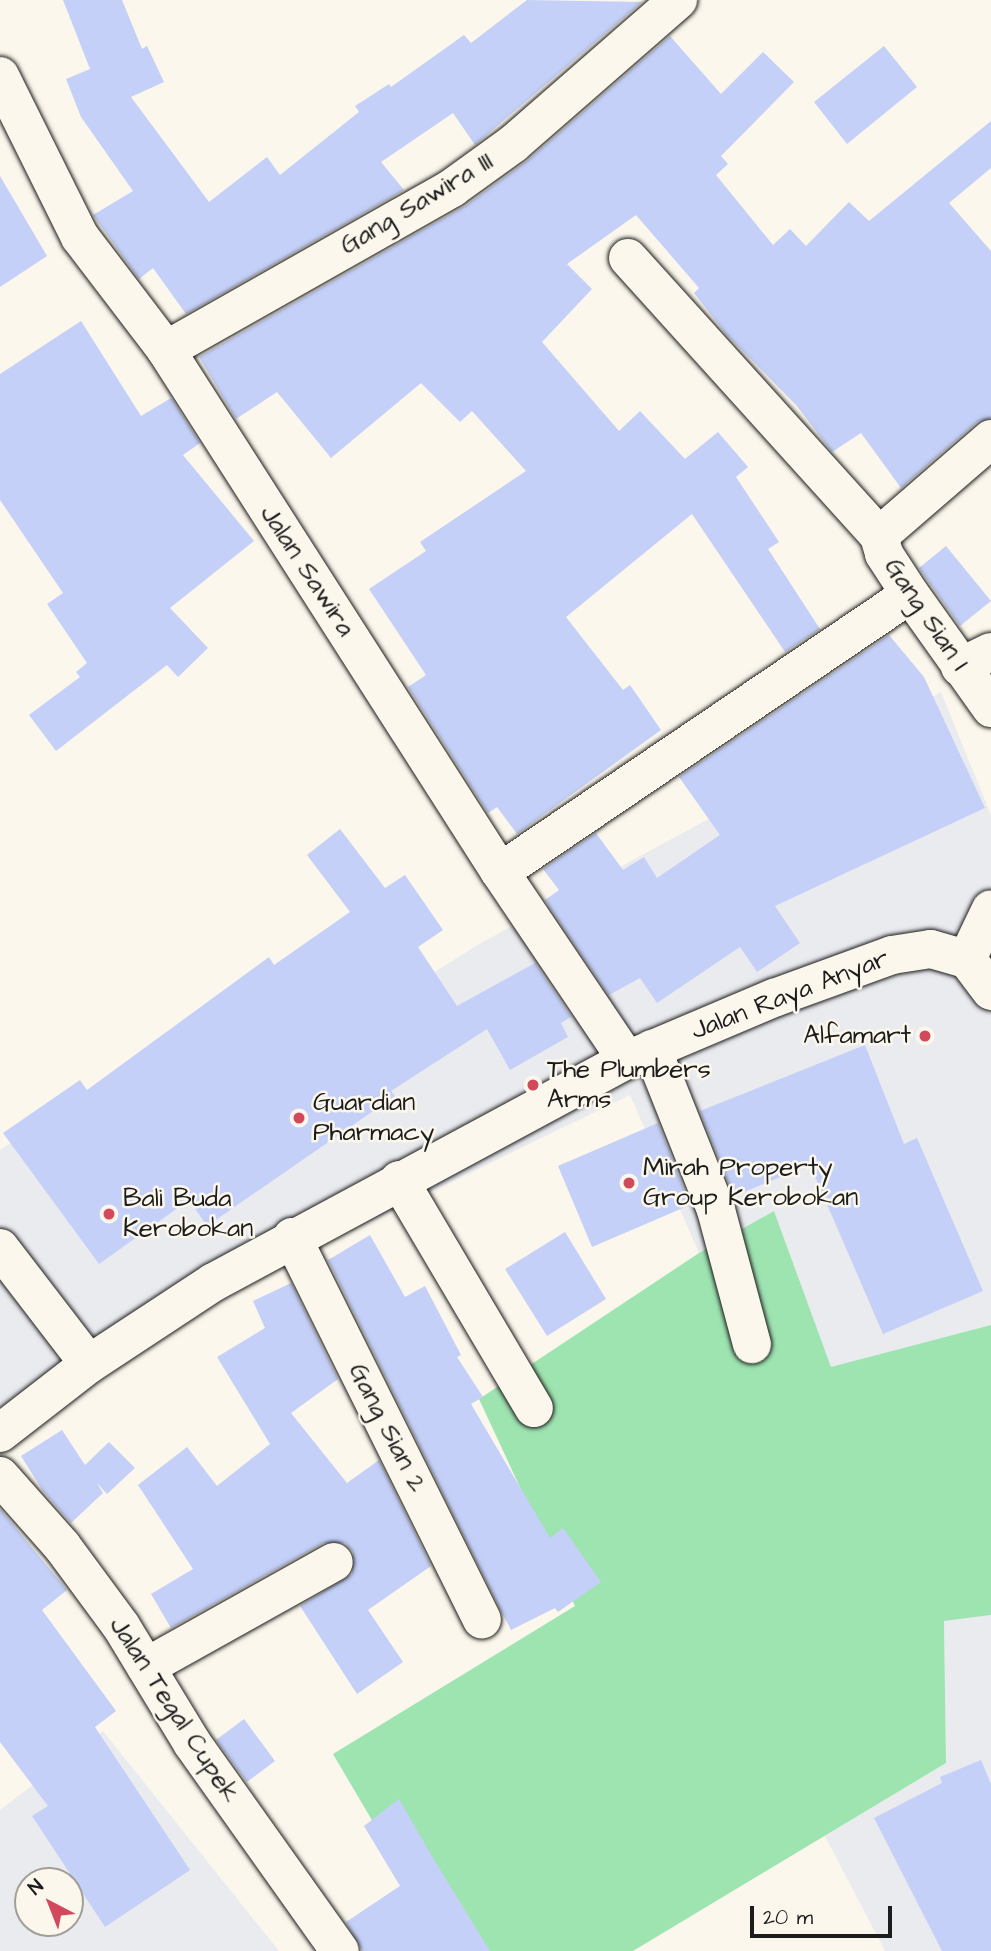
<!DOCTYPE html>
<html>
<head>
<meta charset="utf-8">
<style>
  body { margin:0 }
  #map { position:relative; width:991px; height:1951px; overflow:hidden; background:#fbf7ec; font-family:"Architects Daughter",sans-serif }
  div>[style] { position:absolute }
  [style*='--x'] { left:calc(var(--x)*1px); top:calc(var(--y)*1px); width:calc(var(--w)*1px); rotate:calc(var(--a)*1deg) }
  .built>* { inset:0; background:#eaebef }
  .green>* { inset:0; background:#9ee4b1 }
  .building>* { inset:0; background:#c4d0f7 }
  .roads { filter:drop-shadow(0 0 2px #1c1c1c) drop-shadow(0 0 2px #1c1c1c) }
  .minor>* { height:38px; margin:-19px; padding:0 19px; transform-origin:19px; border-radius:19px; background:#fbf7ec }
  .dots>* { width:19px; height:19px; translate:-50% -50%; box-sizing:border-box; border:4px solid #fbf7ec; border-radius:50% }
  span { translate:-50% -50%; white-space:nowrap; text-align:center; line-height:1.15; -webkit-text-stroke:5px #fbf7ec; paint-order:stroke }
  .street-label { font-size:26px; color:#1c1c1c }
  .poi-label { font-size:26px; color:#1c1c1c }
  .right { translate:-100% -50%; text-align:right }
  .left { translate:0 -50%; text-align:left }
  .north { position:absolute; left:14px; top:1867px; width:70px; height:70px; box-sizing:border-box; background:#fbf7ec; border:2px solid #a29f99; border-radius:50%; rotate:318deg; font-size:19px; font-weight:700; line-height:28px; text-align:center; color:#1c1c1c }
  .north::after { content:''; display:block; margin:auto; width:24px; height:32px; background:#d1495b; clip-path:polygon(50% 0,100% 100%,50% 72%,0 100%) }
  .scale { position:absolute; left:750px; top:1906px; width:142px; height:32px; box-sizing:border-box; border:4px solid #1c1c1c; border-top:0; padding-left:9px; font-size:21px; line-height:24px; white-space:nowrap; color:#1c1c1c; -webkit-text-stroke:5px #fbf7ec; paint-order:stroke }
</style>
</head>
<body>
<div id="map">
  <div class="built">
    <div style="clip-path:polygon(941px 692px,991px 815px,991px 1325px,831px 1368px,774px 1211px,699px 1253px,630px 1095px,46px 1379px,0 1420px,0 1150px,72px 1102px,120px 1168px,481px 943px)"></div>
    <div style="clip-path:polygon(991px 1615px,991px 1951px,885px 1951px,825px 1836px,946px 1763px,944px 1621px)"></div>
    <div style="clip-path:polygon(evenodd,103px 1731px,279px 1951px,0 1951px,0 1810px,103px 1731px,28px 1881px,70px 1881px,70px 1923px,28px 1923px,28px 1881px)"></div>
  </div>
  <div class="green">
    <div style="clip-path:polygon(774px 1211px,831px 1367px,991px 1325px,991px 1615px,944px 1621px,946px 1763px,633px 1951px,449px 1951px,333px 1754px,575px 1606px,479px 1399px,699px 1253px)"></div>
  </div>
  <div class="building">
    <div style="clip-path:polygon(63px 0,122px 0,142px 49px,147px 46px,164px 82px,131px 97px,209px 202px,267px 157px,280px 175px,359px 112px,355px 106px,389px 84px,391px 87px,464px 35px,471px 43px,527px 0,642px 2px,475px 145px,453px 113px,381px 162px,404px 190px,186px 314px,153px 268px,139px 279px,93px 215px,133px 191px,81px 117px,66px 79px,90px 69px)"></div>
    <div style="clip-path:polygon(670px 36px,721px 94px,763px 52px,794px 82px,721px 156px,728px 164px,716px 175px,773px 245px,790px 229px,806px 246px,849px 202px,869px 221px,991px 121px,991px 168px,949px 203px,991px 251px,991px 418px,977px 422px,901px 488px,861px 433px,832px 452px,796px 405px,726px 334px,694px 293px,699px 288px,636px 215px,567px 264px,592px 289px,542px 342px,619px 431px,640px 411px,685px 459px,718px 432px,748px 467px,736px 477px,779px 542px,768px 549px,820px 629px,785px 652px,692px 514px,566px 617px,623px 690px,630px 685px,661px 730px,517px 834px,497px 807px,488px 813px,408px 687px,426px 675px,369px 589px,426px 551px,420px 542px,526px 471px,472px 411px,460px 422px,421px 383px,331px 458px,277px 392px,236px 419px,199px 357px,465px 206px,527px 161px)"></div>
    <div style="clip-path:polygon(884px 46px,917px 87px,847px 144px,814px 102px)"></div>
    <div style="clip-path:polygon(0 176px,47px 256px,0 287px)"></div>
    <div style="clip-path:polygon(81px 321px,141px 416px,171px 398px,200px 443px,183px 455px,254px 541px,170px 608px,208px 648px,178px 677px,167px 665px,56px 751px,29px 715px,80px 677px,76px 672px,87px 663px,47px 604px,63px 593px,0 500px,0 374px)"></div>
    <div style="clip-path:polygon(946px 546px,991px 601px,960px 626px,919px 568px)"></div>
    <div style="clip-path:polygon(889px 635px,924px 677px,985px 808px,775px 906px,800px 943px,757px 972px,740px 947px,657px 1003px,640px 978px,609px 995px,545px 900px,559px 890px,543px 869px,596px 833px,623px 870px,644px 857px,657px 878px,720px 835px,679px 777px)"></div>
    <div style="clip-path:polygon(340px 829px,385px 888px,405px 875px,443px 930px,418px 947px,457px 1006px,535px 963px,571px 1017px,561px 1023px,568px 1037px,510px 1070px,487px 1029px,391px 1091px,395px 1096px,207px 1226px,189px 1200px,99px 1264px,3px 1133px,80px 1080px,87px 1090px,269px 957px,274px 965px,350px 912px,307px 855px)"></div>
    <div style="clip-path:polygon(865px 1045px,904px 1144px,917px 1138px,983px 1291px,883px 1334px,810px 1165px,734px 1196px,700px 1111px)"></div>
    <div style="clip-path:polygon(658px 1123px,690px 1205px,592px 1247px,558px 1166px)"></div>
    <div style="clip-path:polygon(565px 1232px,606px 1299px,547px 1336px,505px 1269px)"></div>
    <div style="clip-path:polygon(370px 1235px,405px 1297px,425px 1286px,461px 1355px,457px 1357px,483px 1397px,471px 1404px,550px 1538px,563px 1528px,601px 1582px,558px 1612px,555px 1608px,511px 1630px,502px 1613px,328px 1260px)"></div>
    <div style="clip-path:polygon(291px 1283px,338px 1379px,291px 1413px,347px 1483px,379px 1460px,431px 1566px,368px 1610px,403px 1662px,357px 1694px,300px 1606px,352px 1574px,353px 1552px,345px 1543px,323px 1543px,171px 1628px,151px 1594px,193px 1569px,138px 1485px,187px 1447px,217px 1486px,270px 1444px,217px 1357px,265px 1328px,253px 1301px)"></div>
    <div style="clip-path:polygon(62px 1430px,85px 1465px,109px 1442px,135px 1468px,107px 1494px,97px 1483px,103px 1493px,71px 1523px,43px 1491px,21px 1456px)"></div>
    <div style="clip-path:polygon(0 1509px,67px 1590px,42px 1610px,116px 1711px,95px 1727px,190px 1870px,105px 1927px,32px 1816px,48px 1806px,0 1742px)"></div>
    <div style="clip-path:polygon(244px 1719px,275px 1761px,247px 1782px,216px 1740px)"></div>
    <div style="clip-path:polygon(981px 1760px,991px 1784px,991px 1951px,942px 1951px,874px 1818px,942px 1783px,940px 1777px)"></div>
    <div style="clip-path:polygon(399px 1799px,436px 1863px,490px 1951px,362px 1951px,346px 1922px,400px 1886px,364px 1826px)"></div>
  </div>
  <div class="roads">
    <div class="minor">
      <div style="--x:0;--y:76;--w:180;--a:63.6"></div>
      <div style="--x:80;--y:237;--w:142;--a:52.7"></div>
      <div style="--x:166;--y:350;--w:620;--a:57.39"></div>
      <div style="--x:500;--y:872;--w:227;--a:56"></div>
      <div style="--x:628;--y:258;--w:375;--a:47.9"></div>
      <div style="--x:879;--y:536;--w:19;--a:74"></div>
      <div style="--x:884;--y:554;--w:48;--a:57"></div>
      <div style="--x:910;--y:594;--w:140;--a:54.6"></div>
      <div style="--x:166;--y:350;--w:329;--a:-29.5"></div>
      <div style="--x:452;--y:188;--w:75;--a:-35.8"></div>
      <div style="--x:513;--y:144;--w:219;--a:-41.1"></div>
      <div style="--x:879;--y:536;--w:148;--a:-40.9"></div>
      <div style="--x:960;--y:667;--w:34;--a:-26"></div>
      <div style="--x:500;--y:872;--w:495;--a:-34.1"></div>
      <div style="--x:967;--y:959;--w:55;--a:-64.4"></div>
      <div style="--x:652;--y:1049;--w:173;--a:68.3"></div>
      <div style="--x:716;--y:1210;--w:139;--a:75"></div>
      <div style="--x:399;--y:1180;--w:265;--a:59.4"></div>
      <div style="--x:292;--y:1237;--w:427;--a:63.6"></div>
      <div style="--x:0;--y:1248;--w:146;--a:52.5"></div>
      <div style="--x:0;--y:1433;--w:113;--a:-37.8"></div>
      <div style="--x:89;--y:1364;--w:149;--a:-33.3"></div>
      <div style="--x:214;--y:1282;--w:469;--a:-28.3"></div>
      <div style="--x:627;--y:1060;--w:160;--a:-22.9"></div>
      <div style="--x:774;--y:998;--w:126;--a:-20"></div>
      <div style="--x:892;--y:955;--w:39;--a:-9"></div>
      <div style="--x:931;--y:949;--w:37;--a:16"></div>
      <div style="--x:967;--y:959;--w:40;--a:53"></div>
      <div style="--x:0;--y:1476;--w:94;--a:48.5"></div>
      <div style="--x:62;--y:1546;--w:99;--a:53.6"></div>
      <div style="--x:121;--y:1626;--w:137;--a:58.7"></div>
      <div style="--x:192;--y:1743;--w:255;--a:54.6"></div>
      <div style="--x:146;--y:1667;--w:215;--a:-29.2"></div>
    </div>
  </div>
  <div class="dots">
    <div style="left:925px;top:1036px;background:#d1495b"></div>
    <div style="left:533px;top:1085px;background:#d1495b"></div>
    <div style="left:299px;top:1118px;background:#d1495b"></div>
    <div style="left:629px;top:1183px;background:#d1495b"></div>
    <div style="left:109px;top:1214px;background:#d1495b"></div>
  </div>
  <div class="street-label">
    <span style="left:417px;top:204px;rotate:-31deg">Gang Sawira III</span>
    <span style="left:307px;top:571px;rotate:57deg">Jalan Sawira</span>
    <span style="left:926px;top:615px;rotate:56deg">Gang Sian I</span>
    <span style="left:790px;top:995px;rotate:-21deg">Jalan Raya Anyar</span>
    <span style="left:387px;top:1428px;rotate:63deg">Gang Sian 2</span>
    <span style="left:174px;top:1710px;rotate:57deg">Jalan Tegal Cupek</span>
  </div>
  <div class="poi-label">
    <span class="right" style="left:911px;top:1036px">Alfamart</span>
    <span class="left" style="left:547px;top:1085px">The Plumbers<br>Arms</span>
    <span class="left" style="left:313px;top:1118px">Guardian<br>Pharmacy</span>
    <span class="left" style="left:643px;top:1183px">Mirah Property<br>Group Kerobokan</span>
    <span class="left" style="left:123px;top:1214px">Bali Buda<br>Kerobokan</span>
  </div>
  <div class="north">N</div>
  <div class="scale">20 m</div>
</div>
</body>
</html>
